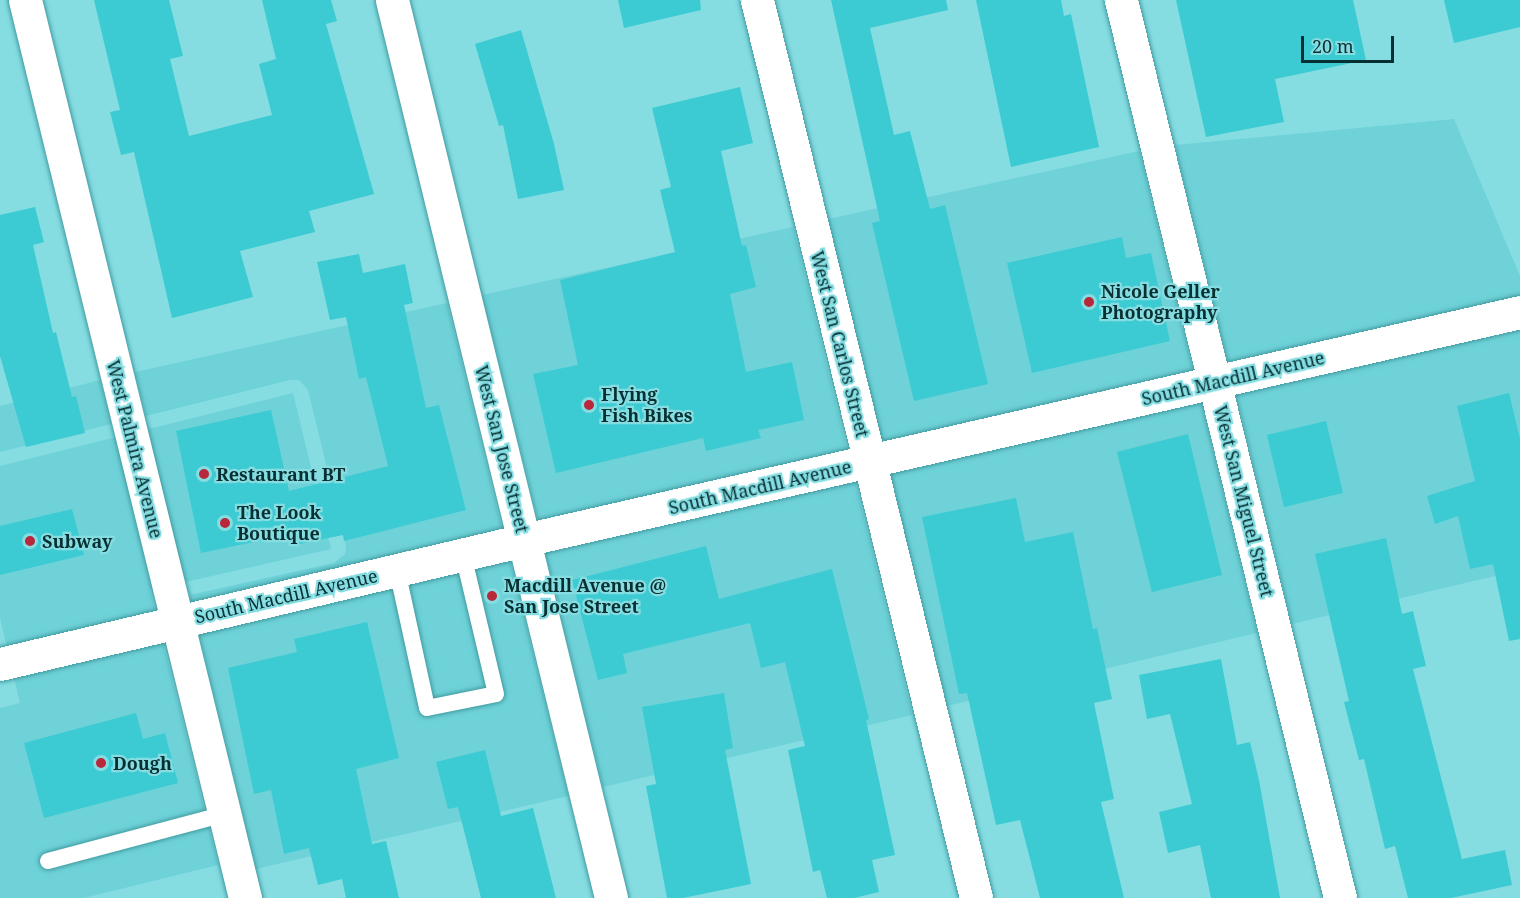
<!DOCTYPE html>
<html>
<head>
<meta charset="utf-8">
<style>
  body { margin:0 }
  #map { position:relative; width:1520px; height:898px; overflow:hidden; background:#85dde2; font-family:"Noto Serif",serif }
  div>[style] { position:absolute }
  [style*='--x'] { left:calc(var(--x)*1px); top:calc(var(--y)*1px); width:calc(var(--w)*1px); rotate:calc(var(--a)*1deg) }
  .built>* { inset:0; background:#6ed2d8 }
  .building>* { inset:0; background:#3ccbd2 }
  .roads { filter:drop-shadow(0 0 2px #419ba0) drop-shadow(0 0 2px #419ba0) }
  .service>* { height:16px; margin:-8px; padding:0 8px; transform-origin:8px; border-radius:8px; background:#fff }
  .minor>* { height:33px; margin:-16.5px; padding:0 16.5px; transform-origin:16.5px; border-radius:16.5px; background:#fff }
  .tertiary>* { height:33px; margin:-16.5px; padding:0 16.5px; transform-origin:16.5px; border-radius:16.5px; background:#fff }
  .dots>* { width:16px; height:16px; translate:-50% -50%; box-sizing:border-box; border:3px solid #85dde2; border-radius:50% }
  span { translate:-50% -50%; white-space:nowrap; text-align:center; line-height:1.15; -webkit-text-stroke:4.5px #85dde2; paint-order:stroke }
  .poi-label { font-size:18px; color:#083032; font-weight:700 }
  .left { translate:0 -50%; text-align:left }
  .street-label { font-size:18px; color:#083032 }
  .scale { position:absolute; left:1301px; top:36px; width:93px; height:27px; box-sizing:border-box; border:3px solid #083032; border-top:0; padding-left:8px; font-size:18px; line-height:21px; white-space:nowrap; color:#083032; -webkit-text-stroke:4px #85dde2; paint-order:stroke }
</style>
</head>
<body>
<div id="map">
  <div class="built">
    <div style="clip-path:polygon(1454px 119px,1520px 276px,1520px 296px,1228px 362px,1175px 145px)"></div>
    <div style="clip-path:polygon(1139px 151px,1193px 370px,882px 443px,828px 219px)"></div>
    <div style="clip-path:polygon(793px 227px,847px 450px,538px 520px,482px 295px)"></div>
    <div style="clip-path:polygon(447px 303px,502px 529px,191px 602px,190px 595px,334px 563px,345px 554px,346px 546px,308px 390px,299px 380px,290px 380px,146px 416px,135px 372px)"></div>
    <div style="clip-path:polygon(1520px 329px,1520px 570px,1292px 624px,1236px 393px)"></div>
    <div style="clip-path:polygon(100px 380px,111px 424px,0 452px,0 406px)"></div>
    <div style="clip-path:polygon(293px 393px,331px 549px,150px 590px,218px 865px,84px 898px,0 898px,0 708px,20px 703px,0 618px,0 466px)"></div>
    <div style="clip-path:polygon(1201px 401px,1257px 633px,947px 706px,890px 474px)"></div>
    <div style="clip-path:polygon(855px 481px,912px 715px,603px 787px,545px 552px)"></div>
    <div style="clip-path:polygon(510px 560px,568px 796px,256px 869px,199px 633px)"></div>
  </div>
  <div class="building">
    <div style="clip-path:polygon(94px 0,169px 0,183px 56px,170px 59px,189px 136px,272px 115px,259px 64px,276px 59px,262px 0,331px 0,337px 21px,326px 24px,374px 194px,309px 211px,315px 232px,240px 251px,253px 297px,172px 318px,134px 152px,121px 155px,110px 112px,120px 110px)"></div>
    <div style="clip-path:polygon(618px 0,700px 0,701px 10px,624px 28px)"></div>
    <div style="clip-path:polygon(831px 0,946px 0,948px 10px,870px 28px,894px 135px,910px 131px,930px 209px,945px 205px,988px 384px,914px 401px,872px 223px,880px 221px)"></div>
    <div style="clip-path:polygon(976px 0,1061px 0,1064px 16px,1071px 14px,1099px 147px,1011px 167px)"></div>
    <div style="clip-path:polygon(1176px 0,1353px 0,1366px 60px,1275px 79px,1284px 122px,1206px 137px)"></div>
    <div style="clip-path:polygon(1444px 0,1520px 0,1520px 27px,1454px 43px)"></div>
    <div style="clip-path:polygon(521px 30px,554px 144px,564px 190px,518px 199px,503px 125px,499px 126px,475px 44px)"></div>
    <div style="clip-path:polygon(740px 87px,753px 143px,721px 151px,742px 246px,746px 245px,756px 287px,730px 294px,746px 372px,792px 362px,804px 420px,758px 430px,761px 438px,706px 451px,703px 438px,556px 473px,533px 374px,578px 365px,560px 280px,675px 252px,660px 190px,671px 187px,652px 108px)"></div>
    <div style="clip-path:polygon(35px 207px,44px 242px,33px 245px,53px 333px,56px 332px,72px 397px,76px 396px,85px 433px,26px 447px,0 356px,0 215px)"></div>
    <div style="clip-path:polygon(1122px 237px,1126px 258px,1151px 253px,1170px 341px,1032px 373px,1007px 263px)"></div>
    <div style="clip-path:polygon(359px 254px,363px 273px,405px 264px,413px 303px,404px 305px,426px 408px,439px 405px,466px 510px,344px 541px,343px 535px,290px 546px,288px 535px,201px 553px,176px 431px,271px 410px,289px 491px,388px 466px,366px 377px,359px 379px,346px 317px,330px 320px,317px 262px)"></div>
    <div style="clip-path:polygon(1509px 393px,1520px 439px,1520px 639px,1509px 641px,1493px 564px,1470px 569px,1458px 516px,1435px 524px,1427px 496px,1475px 481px,1457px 406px)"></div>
    <div style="clip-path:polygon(1326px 421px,1343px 493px,1284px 507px,1267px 435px)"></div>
    <div style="clip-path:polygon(1188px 434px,1222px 575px,1152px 592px,1117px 452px)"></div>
    <div style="clip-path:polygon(1016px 498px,1025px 542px,1073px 532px,1093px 629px,1097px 628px,1112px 699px,1094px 703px,1114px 799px,1101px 802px,1124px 898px,1040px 898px,1020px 820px,996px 825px,967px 693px,959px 694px,922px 517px)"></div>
    <div style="clip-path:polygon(72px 509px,84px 555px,0 575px,0 526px)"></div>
    <div style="clip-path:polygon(1386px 538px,1402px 614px,1413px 611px,1426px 666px,1413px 669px,1462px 859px,1505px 850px,1512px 885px,1451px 898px,1408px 898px,1395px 846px,1385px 849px,1364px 759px,1359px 760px,1344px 702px,1349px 701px,1315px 554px)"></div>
    <div style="clip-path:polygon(706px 546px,719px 599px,832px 569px,869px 719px,866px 720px,895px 855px,872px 860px,879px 892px,854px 898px,827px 898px,820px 870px,813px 872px,788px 750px,805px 746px,785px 662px,761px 668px,750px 623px,623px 654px,627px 673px,598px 680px,572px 580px)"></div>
    <div style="clip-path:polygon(367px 622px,399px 758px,356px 769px,372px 844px,386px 841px,399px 898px,346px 898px,342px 879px,318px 885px,309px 848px,284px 854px,271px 790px,254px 794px,228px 668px,297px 652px,294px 639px)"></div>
    <div style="clip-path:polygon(1221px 659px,1237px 745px,1250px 742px,1259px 780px,1280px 898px,1211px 898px,1200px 845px,1168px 853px,1159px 812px,1192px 804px,1170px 714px,1147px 719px,1139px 675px)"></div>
    <div style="clip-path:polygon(724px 693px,733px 748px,725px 750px,751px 884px,683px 898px,667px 898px,646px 786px,656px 784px,642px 707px)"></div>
    <div style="clip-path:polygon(136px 713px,143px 739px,165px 733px,178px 783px,44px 818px,24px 743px)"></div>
    <div style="clip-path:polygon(485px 750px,501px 816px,533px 808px,556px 898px,481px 898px,458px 807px,448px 809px,436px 762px)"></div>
  </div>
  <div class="roads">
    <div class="service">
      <div style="--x:397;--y:570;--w:141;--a:77.7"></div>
      <div style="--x:427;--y:708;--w:70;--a:-11.5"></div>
      <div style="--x:496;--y:694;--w:144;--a:-103.3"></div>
      <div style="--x:48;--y:861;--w:183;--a:-14.9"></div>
    </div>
    <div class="minor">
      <div style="--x:25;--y:0;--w:925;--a:76.23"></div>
      <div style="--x:392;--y:0;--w:924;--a:76.29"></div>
      <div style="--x:757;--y:0;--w:924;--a:76.29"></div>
      <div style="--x:1121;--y:0;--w:924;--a:76.29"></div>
    </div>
    <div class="tertiary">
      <div style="--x:0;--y:664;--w:538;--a:-13.31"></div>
      <div style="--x:524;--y:540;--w:1022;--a:-12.89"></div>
    </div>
  </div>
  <div class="dots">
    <div style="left:1089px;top:302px;background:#b9283a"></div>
    <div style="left:589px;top:405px;background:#b9283a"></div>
    <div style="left:204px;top:474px;background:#b9283a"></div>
    <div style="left:225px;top:523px;background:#b9283a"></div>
    <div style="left:30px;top:541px;background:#b9283a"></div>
    <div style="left:492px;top:596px;background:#b9283a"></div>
    <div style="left:101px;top:763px;background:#b9283a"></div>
  </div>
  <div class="poi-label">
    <span class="left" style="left:1101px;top:302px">Nicole Geller<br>Photography</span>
    <span class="left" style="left:601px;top:405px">Flying<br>Fish Bikes</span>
    <span class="left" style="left:216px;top:474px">Restaurant BT</span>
    <span class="left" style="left:237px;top:523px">The Look<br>Boutique</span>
    <span class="left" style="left:42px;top:541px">Subway</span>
    <span class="left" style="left:504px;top:596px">Macdill Avenue @<br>San Jose Street</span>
    <span class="left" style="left:113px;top:763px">Dough</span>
  </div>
  <div class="street-label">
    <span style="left:840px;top:344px;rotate:76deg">West San Carlos Street</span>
    <span style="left:1233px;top:378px;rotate:-13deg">South Macdill Avenue</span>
    <span style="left:135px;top:449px;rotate:76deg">West Palmira Avenue</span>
    <span style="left:502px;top:449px;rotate:76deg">West San Jose Street</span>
    <span style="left:760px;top:487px;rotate:-13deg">South Macdill Avenue</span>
    <span style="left:1244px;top:501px;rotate:76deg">West San Miguel Street</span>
    <span style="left:286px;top:596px;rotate:-13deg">South Macdill Avenue</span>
  </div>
  <div class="scale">20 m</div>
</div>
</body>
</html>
